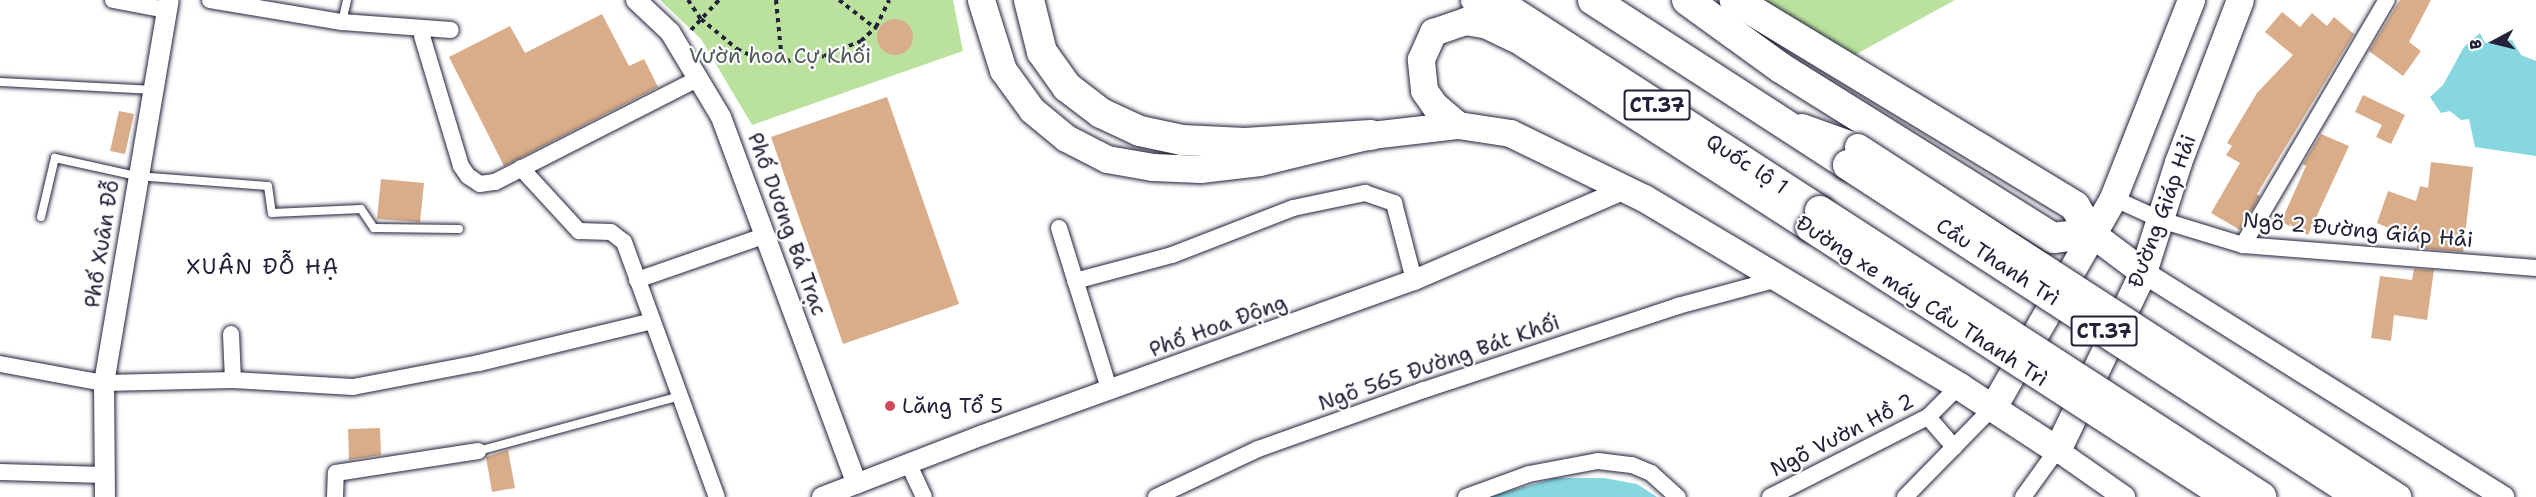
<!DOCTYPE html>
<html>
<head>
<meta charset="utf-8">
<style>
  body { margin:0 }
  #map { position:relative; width:2536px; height:497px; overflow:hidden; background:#fff; font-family:"Shantell Sans",sans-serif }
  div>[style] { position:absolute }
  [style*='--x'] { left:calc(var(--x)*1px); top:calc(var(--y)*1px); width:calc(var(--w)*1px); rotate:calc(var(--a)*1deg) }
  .green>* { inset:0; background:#bae29e }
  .water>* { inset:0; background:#87d7e1 }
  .building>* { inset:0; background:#d9ad8a }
  .round { border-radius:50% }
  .path>* { height:4px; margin-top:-2px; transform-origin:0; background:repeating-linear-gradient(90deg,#22223b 0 4.5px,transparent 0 9px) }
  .roads { filter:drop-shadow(0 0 2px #22223b) drop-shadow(0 0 2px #22223b) }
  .service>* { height:8px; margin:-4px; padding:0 4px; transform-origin:4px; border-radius:4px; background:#fff }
  .minor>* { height:16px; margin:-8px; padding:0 8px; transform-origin:8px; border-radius:8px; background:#fff }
  .tertiary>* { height:20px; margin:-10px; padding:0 10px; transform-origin:10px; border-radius:10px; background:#fff }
  .secondary>* { height:22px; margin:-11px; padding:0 11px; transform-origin:11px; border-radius:11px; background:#fff }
  .primary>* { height:26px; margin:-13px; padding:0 13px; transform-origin:13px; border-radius:13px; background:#fff }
  .trunk>* { height:27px; margin:-13.5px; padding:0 13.5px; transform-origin:13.5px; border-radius:13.5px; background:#fff }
  .motorway>* { height:30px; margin:-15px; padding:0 15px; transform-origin:15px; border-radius:15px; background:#fff }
  .bridges { filter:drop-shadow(0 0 2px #22223b) drop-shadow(0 0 2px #22223b) }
  .primary-bridge>* { height:26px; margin:-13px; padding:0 13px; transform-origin:13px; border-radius:13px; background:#fff }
  .motorway-bridge>* { height:30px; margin:-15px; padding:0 15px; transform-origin:15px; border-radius:15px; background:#fff }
  .dots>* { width:16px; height:16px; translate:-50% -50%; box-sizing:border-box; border:3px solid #fff; border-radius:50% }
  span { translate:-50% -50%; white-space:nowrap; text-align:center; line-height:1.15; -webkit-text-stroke:4.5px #fff; paint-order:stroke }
  .shield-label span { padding:2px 4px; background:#fff; border:2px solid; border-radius:4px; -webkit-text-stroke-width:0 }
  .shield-label { font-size:20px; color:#22223b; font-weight:700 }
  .park-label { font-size:21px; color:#505c59 }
  .street-label { font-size:21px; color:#22223b }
  .poi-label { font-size:21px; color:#22223b }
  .left { translate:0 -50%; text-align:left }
  .neighbourhood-label { font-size:22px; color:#22223b; letter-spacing:1.5px }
  .north { position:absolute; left:2464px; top:12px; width:60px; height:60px; -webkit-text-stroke:4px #fff; paint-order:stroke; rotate:263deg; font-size:16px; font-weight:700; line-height:24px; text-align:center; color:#22223b }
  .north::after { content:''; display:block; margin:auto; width:21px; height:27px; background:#22223b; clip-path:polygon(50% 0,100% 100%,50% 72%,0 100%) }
</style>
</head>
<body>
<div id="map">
  <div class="green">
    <div style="clip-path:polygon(660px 0,953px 0,963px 51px,752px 125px,701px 39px)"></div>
    <div style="clip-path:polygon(1761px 0,1955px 0,1851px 57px)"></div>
  </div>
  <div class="water">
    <div style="clip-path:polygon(2480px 33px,2485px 43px,2512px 40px,2521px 55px,2536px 61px,2536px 156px,2475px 147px,2469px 119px,2461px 120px,2450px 111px,2441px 113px,2430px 97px,2443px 85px,2464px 47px)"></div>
    <div style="clip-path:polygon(1555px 478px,1604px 478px,1637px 484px,1657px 497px,1489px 497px)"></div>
  </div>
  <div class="building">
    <div style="clip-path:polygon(2400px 0,2431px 0,2409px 42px,2421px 51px,2403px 76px,2369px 51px)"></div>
    <div style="clip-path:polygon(2282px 12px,2300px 27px,2312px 13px,2327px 26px,2334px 17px,2354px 34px,2257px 194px,2260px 196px,2240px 230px,2211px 213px,2240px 163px,2226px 155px,2232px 146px,2227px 143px,2257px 93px,2293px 55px,2265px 32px)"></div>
    <div style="clip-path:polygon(602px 14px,629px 66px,644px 59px,658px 87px,504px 166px,449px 57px,510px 26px,525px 53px)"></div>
    <div class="round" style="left:877px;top:19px;width:36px;height:36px"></div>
    <div style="clip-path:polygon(2363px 95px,2405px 115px,2391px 144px,2376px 137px,2382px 125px,2355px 112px)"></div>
    <div style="clip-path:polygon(887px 97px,959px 304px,843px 344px,771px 137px)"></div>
    <div style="clip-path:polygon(119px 111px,134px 114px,125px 154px,110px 151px)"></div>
    <div style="clip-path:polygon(2321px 134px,2349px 146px,2308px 235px,2281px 222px,2306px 166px,2303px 164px)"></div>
    <div style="clip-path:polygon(2431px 162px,2473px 167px,2463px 252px,2417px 248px,2418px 241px,2377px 223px,2388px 191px,2416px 201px,2420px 186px,2428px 188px)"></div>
    <div style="clip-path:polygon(381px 179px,424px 183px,420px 222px,377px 219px)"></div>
    <div style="clip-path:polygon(2414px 269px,2434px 270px,2427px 320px,2394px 315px,2391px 341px,2371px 338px,2380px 276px,2412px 280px)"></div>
    <div style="clip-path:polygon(380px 428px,381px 455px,349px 460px,348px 429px)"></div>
    <div style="clip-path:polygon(508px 450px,515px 488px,492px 492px,486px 457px)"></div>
  </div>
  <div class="path">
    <div style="--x:688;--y:0;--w:23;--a:56"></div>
    <div style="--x:701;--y:19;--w:47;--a:39.8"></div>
    <div style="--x:737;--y:49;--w:23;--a:25"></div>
    <div style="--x:758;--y:59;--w:28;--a:4"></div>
    <div style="--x:786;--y:61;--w:38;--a:-7"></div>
    <div style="--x:824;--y:56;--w:40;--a:-22"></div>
    <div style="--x:861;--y:41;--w:21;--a:-43"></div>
    <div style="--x:876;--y:27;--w:30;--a:-64"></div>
    <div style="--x:776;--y:0;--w:61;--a:84.4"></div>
    <div style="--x:839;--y:0;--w:46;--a:37.9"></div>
    <div style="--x:691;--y:30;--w:41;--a:-47"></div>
  </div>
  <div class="roads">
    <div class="service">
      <div style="--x:342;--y:22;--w:23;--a:-77"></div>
      <div style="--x:0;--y:82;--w:151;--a:3"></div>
      <div style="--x:41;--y:217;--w:61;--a:-76.7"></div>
      <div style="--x:55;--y:158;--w:84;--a:12.4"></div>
      <div style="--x:137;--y:176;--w:131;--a:4.4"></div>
      <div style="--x:268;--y:186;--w:27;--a:82"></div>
      <div style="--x:272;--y:213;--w:89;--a:-2.6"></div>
      <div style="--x:361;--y:209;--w:23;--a:56"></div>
      <div style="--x:374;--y:228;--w:85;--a:0.7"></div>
      <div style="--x:478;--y:451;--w:209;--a:-15.2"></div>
    </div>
    <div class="minor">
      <div style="--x:113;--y:0;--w:55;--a:10.5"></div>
      <div style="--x:210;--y:0;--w:134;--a:9.5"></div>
      <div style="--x:342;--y:22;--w:109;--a:4.2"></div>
      <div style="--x:422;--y:36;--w:136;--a:73.3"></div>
      <div style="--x:461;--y:166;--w:12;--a:55"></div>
      <div style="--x:468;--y:176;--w:14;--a:34"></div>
      <div style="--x:480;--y:184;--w:15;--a:-8"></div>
      <div style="--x:495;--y:182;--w:229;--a:-27"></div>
      <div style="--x:521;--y:168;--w:86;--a:47.4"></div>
      <div style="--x:579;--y:231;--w:32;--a:2"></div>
      <div style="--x:611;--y:232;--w:16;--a:38"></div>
      <div style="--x:624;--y:242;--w:271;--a:70"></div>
      <div style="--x:2113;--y:198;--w:53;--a:24.6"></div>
      <div style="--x:2161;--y:220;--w:86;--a:17"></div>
      <div style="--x:2243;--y:245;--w:294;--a:4.5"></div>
      <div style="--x:1059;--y:228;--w:169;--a:72.7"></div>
      <div style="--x:2243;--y:245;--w:284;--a:-59.6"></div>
      <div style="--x:637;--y:280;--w:137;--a:-19.2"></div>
      <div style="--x:1075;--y:281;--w:100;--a:-15"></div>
      <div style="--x:1172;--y:255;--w:130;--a:-21.2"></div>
      <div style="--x:1293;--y:208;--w:74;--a:-11.8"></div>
      <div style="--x:1365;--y:193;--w:31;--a:19"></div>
      <div style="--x:1394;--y:203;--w:80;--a:75.4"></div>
      <div style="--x:0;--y:364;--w:106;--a:10.4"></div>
      <div style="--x:104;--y:383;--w:129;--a:-1.3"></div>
      <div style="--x:233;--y:380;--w:46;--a:-92.5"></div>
      <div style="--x:233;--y:380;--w:120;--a:3.3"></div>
      <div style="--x:353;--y:387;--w:128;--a:-10.8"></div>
      <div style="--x:479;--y:363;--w:178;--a:-13.6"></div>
      <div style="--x:1928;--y:417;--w:40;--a:49"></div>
      <div style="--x:909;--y:465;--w:35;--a:65"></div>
      <div style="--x:0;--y:472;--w:104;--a:1.7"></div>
      <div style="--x:335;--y:497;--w:24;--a:-88"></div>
      <div style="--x:336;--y:473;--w:144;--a:-8.8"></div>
      <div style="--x:1156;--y:497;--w:113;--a:-25.2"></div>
      <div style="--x:1258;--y:449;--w:176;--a:-19.6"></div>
      <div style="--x:1424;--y:390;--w:268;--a:-18.3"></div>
      <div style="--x:1678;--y:306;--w:104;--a:-15.1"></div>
      <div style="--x:1466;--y:497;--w:67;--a:-20.1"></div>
      <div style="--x:1529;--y:474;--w:70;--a:-10.7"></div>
      <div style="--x:1598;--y:461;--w:34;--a:7"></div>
      <div style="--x:1632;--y:465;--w:21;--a:23"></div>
      <div style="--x:1651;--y:473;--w:36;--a:42"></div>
      <div style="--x:1770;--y:497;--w:177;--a:-26.9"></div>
      <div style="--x:1928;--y:417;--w:44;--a:-45"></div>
      <div style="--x:1905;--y:497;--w:126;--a:-45.6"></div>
      <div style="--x:2023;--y:497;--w:58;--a:-54.1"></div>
    </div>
    <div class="tertiary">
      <div style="--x:636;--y:0;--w:47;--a:43.3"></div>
      <div style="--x:670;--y:32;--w:99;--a:59"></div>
      <div style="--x:721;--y:117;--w:391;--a:69.7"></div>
      <div style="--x:105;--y:497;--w:114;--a:-90.5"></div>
      <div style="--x:104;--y:383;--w:388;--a:-80.4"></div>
      <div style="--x:822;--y:497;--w:173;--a:-21.1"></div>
      <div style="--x:983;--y:435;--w:458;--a:-19.8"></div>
      <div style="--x:1414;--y:280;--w:230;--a:-23.3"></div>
    </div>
    <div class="secondary">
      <div style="--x:2143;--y:272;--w:425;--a:32"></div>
      <div style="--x:2057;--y:450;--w:82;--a:35"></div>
    </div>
    <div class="primary">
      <div style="--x:1474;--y:0;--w:55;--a:43.5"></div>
      <div style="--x:1514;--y:38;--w:351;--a:32.8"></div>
      <div style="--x:1802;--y:127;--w:59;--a:19.7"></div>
    </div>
    <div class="trunk">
      <div style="--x:981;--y:0;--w:73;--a:72.6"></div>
      <div style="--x:1003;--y:70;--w:49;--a:54.1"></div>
      <div style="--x:1032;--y:110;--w:44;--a:39.5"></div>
      <div style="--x:1066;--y:138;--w:46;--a:27.1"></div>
      <div style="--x:1107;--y:159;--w:47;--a:9.9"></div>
      <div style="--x:1153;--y:167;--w:47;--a:2.4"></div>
      <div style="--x:1200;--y:169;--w:60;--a:-6.7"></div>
      <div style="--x:1260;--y:162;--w:114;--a:-13.7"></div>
      <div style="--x:1371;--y:135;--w:88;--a:-6.6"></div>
      <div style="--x:1458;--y:125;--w:53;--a:8.7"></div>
      <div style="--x:1510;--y:133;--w:149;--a:25.9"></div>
      <div style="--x:1644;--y:198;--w:367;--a:30.8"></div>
      <div style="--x:1959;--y:386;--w:117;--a:33.1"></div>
      <div style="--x:2057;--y:450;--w:198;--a:-64.2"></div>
      <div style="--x:2143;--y:272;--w:115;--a:-72.3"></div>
      <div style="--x:2178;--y:162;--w:173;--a:-69.1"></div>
      <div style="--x:1458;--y:125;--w:30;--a:-140"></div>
      <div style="--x:1435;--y:106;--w:19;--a:-125"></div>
      <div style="--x:1424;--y:90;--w:31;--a:-96"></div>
      <div style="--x:1421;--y:59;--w:30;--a:-66"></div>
      <div style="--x:1433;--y:32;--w:34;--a:-19"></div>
      <div style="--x:1465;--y:21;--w:22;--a:10"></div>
      <div style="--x:1487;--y:25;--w:30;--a:26"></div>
      <div style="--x:2091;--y:233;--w:65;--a:36.9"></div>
      <div style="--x:1993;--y:407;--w:241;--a:-60.1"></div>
      <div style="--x:2113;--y:198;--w:213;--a:-68.5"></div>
    </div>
    <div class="motorway">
      <div style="--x:1029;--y:0;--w:54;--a:76"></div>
      <div style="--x:1042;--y:52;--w:43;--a:54.5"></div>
      <div style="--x:1067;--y:87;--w:43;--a:37.4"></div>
      <div style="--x:1101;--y:113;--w:43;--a:24.8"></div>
      <div style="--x:1140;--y:131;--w:43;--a:12.1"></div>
      <div style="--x:1182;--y:140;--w:63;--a:2.7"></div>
      <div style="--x:1245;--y:143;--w:126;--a:-3.6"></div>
      <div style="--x:1494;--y:0;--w:388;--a:32.9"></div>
      <div style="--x:1593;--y:0;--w:304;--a:32.9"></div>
      <div style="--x:1687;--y:0;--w:116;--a:35.9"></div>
      <div style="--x:1781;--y:68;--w:321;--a:32"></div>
      <div style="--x:2053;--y:238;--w:38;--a:-7"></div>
      <div style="--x:2091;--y:233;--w:31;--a:-121"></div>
      <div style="--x:2075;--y:206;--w:398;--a:-148.8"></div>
    </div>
  </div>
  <div class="bridges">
    <div class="primary-bridge">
      <div style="--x:1858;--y:147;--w:644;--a:32.95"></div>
      <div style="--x:1809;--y:228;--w:495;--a:32.9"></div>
    </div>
    <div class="motorway-bridge">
      <div style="--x:1848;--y:165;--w:610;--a:32.96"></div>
      <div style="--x:1820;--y:211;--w:526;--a:32.96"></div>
    </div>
  </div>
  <div class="dots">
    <div style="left:890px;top:406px;background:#d1495b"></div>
  </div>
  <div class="shield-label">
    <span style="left:1657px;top:105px">CT.37</span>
    <span style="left:2104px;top:331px">CT.37</span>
  </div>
  <div class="park-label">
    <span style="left:780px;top:56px">Vườn hoa Cự Khối</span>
  </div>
  <div class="street-label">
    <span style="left:1747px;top:164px;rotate:33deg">Quốc lộ 1</span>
    <span style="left:2162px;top:211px;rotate:-70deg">Đường Giáp Hải</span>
    <span style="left:787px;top:224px;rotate:70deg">Phố Dương Bá Trạc</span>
    <span style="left:2358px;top:230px;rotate:5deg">Ngõ 2 Đường Giáp Hải</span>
    <span style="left:102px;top:244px;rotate:-81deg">Phố Xuân Đỗ</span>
    <span style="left:1998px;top:262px;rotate:33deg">Cầu Thanh Trì</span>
    <span style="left:1922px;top:301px;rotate:33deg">Đường xe máy Cầu Thanh Trì</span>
    <span style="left:1218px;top:326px;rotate:-20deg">Phố Hoa Động</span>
    <span style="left:1439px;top:363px;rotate:-19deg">Ngõ 565 Đường Bát Khối</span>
    <span style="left:1842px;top:435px;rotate:-27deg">Ngõ Vườn Hồ 2</span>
  </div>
  <div class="poi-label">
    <span class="left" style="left:902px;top:406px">Lăng Tổ 5</span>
  </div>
  <div class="neighbourhood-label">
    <span style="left:263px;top:267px">XUÂN ĐỖ HẠ</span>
  </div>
  <div class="north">B</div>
</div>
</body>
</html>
